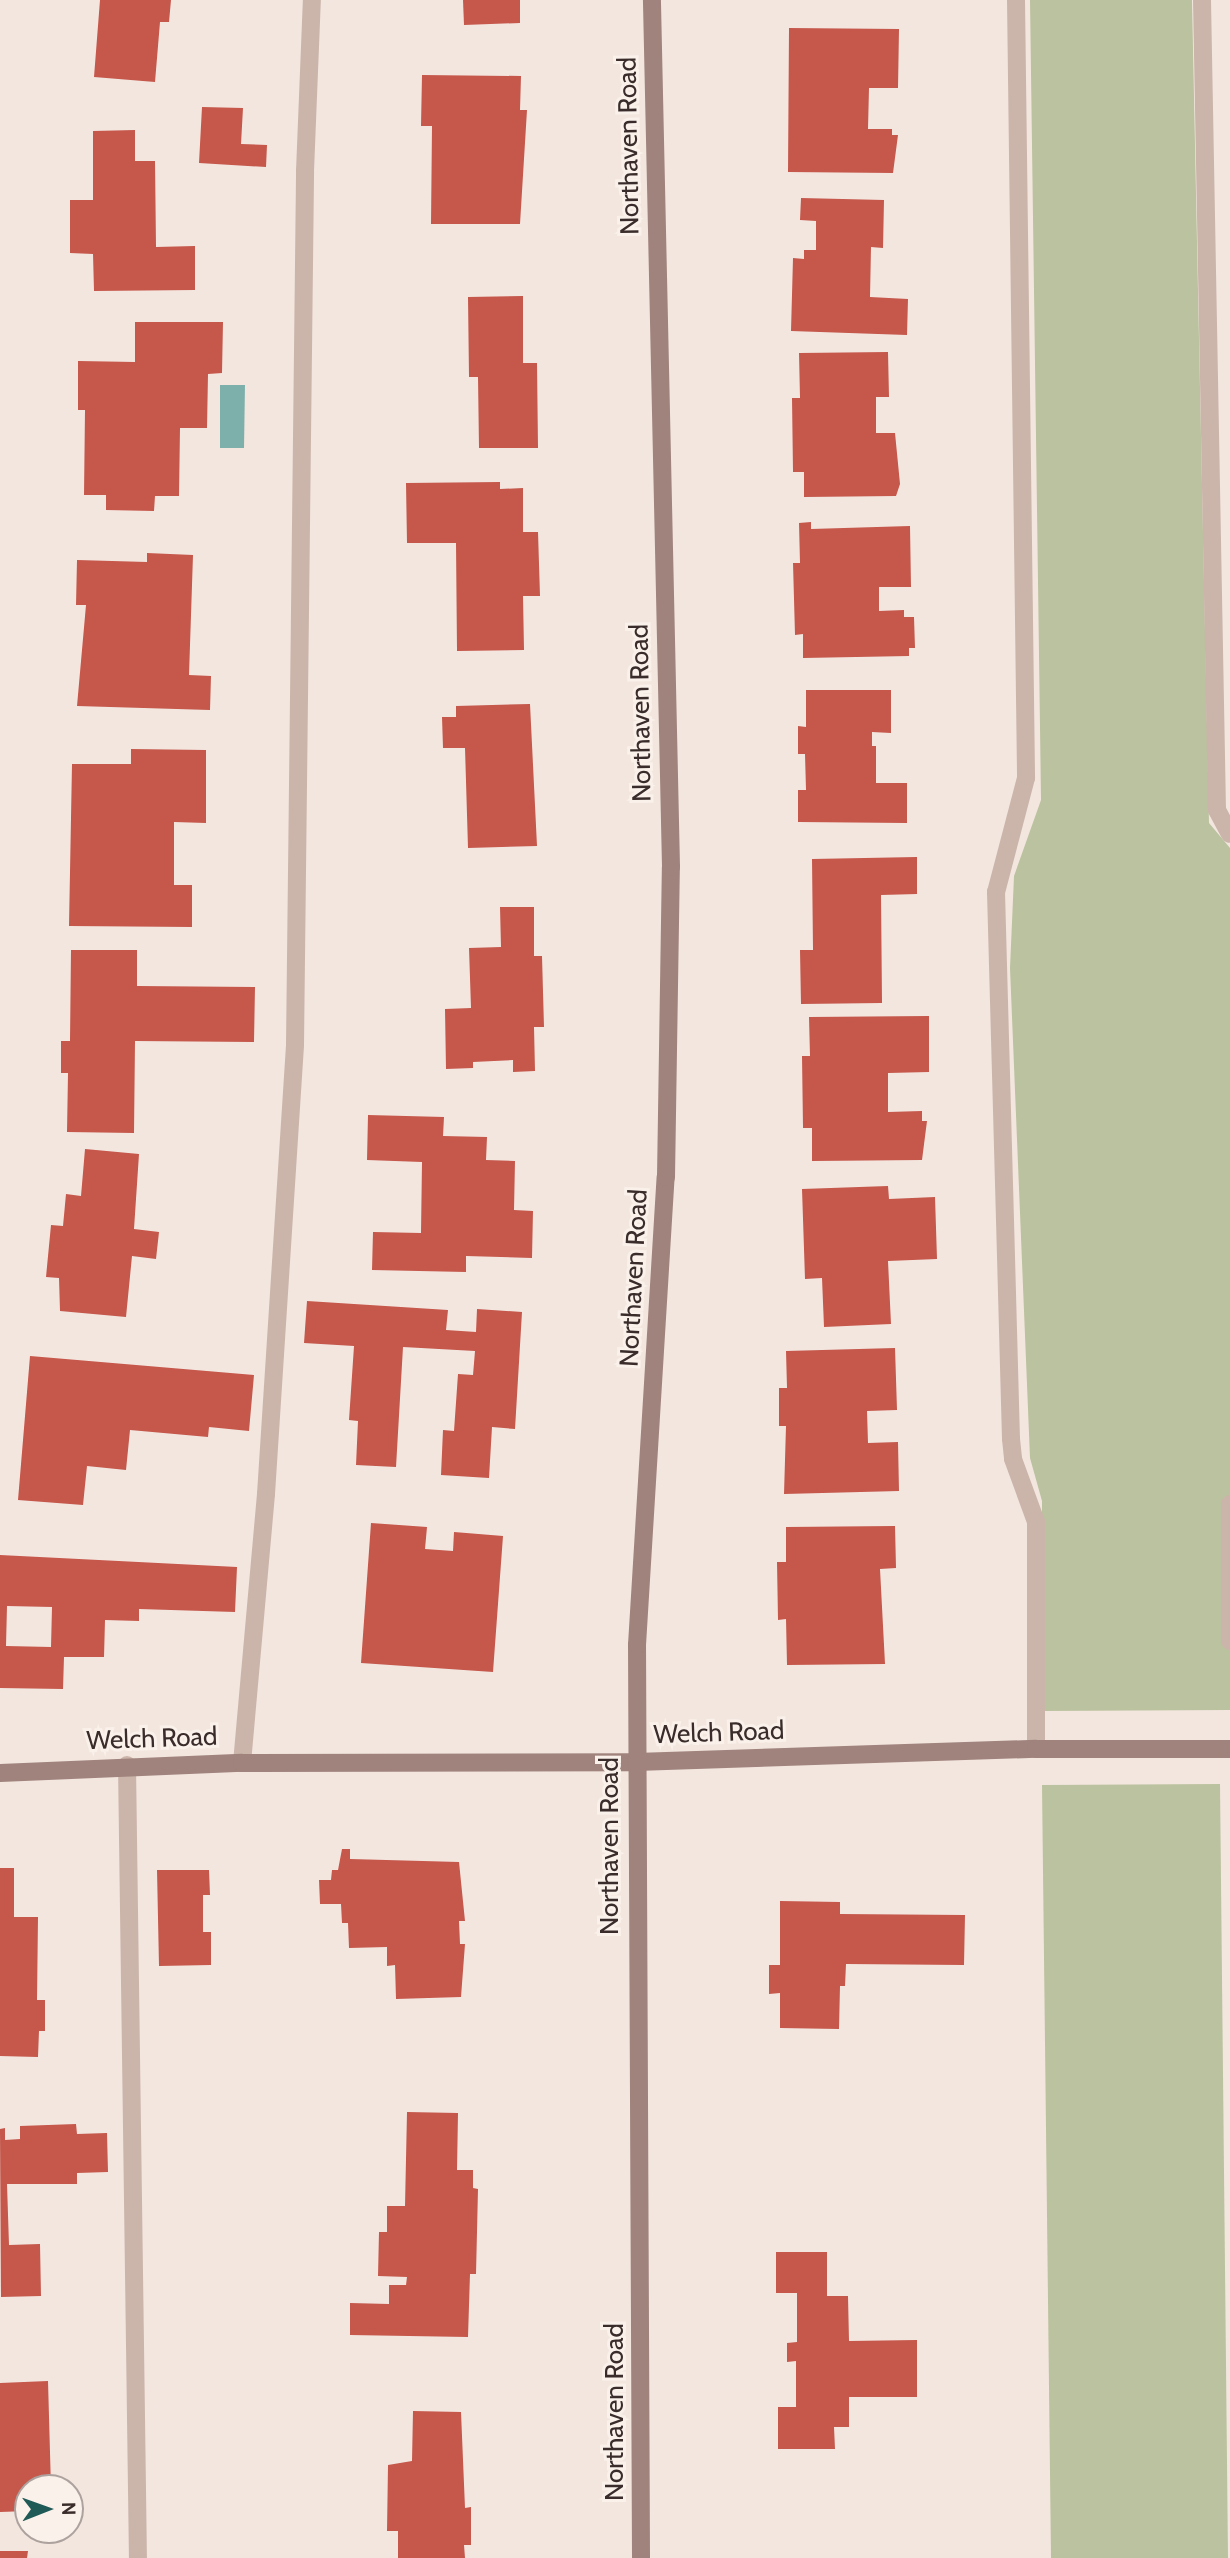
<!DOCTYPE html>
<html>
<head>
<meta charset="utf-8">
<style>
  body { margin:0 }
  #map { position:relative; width:1230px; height:2558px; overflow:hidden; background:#f3e6df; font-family:Cabin,sans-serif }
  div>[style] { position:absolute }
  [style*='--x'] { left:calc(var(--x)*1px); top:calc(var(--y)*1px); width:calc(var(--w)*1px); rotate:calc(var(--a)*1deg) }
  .green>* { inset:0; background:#bbc29f }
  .water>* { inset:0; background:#7eb0ab }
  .building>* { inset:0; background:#c5574b }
  .lane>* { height:18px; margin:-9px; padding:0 9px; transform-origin:9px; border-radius:9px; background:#cbb5aa }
  .secondary>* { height:18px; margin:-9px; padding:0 9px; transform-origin:9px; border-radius:9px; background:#9f837c }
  span { translate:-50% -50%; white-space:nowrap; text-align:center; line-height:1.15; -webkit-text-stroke:6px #faf1eb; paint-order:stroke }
  .street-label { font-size:26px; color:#392c2a }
  .north { position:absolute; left:14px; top:2474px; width:70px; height:70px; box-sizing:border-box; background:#faf1eb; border:2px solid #ada29e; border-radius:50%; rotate:89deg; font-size:19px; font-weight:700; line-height:28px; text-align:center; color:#392c2a }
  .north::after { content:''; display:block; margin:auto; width:24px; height:32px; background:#1f5a56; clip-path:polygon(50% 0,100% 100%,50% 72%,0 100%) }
</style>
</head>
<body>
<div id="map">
  <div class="green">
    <div style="clip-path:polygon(1030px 0,1192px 0,1209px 823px,1230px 848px,1230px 1710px,1042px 1711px,1042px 1501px,1030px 1458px,1010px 968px,1014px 876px,1041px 800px)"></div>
    <div style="clip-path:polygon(1220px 1784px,1228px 2558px,1051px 2558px,1042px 1785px)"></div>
  </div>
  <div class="water">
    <div style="clip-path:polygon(220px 385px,245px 385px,244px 448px,220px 448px)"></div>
  </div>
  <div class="building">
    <div style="clip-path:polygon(100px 0,171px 0,169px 22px,160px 22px,155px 82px,94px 77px)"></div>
    <div style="clip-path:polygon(463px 0,520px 0,520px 23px,464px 25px)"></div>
    <div style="clip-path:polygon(789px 28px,899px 29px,898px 88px,869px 88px,868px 129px,892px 129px,892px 135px,898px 135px,893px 173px,788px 172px)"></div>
    <div style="clip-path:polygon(422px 75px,521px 76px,520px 110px,527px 110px,520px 224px,431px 224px,432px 126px,421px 126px)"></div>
    <div style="clip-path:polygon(202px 107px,243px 108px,241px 144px,267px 145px,266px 167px,199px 163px)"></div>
    <div style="clip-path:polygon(135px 130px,135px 161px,155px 161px,156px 247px,195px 246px,195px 290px,94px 291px,93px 254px,70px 253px,70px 200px,93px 200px,93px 131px)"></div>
    <div style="clip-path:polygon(801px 198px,884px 200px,883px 248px,871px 247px,870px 297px,908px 299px,907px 335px,791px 331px,793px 258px,804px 259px,804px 250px,816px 250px,816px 221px,800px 220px)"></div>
    <div style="clip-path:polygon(523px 296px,523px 363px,537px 363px,538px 448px,479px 448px,478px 377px,469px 377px,468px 297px)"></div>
    <div style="clip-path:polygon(135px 322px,223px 322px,222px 373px,208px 374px,207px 428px,180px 428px,179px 496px,155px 496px,154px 511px,106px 510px,106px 495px,84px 495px,85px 410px,78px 410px,78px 361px,135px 362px)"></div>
    <div style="clip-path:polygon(888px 352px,889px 397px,876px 397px,876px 433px,895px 433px,900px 484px,896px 496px,804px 497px,804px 472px,793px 472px,792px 398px,800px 398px,799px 353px)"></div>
    <div style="clip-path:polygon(500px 482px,500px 489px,523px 488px,523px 532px,538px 532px,540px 596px,523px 596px,524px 650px,457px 651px,456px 543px,407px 543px,406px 483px)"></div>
    <div style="clip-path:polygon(811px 522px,811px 529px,910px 526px,911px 587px,879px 587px,879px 611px,904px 610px,904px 617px,914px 617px,915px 648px,909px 648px,909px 656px,803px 658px,803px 634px,795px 635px,793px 563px,800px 563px,799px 523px)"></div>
    <div style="clip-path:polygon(147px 553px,193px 555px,189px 675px,211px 676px,210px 710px,77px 706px,86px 605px,76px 605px,77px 560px,147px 562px)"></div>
    <div style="clip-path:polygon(806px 690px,891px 690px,891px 733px,872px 732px,872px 746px,876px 746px,876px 783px,907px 783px,907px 823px,798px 822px,798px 790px,806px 790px,805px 754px,798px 754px,798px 726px,806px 727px)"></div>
    <div style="clip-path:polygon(530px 704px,537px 846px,468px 848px,465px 748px,443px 748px,442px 717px,456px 717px,456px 706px)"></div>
    <div style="clip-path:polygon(131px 749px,206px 750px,206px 823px,174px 822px,174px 885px,192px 885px,192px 927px,69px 926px,72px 764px,131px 764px)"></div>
    <div style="clip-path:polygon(917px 857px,917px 894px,881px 895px,882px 1003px,801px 1004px,800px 950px,813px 950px,812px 859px)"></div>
    <div style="clip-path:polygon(500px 907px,534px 907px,534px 956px,542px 956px,544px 1027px,534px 1027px,535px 1071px,513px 1072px,513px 1060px,473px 1062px,473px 1068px,446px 1069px,445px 1009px,471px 1008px,469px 948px,501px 947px)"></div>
    <div style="clip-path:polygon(71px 950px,137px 950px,137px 986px,255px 987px,254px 1042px,135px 1041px,134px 1133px,67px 1132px,68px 1073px,61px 1073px,61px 1041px,70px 1041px)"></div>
    <div style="clip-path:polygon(929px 1016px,929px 1072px,888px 1073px,888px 1112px,922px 1111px,922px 1121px,927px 1121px,922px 1160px,812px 1161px,812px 1128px,803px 1128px,802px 1056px,810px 1056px,809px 1017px)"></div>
    <div style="clip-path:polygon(368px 1115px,444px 1117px,443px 1136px,487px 1137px,486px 1160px,515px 1161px,514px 1210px,533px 1211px,532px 1258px,466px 1256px,466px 1272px,372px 1270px,373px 1232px,421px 1233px,422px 1162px,367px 1160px)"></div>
    <div style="clip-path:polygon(85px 1149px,139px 1154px,134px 1229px,159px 1232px,156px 1259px,132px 1256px,126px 1317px,60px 1311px,59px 1278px,46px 1277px,51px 1225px,63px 1226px,66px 1194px,81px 1196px)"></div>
    <div style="clip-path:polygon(888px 1186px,889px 1199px,935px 1197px,937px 1259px,888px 1261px,891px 1324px,824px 1327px,822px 1278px,805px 1279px,802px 1189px)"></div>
    <div style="clip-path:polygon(307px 1301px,448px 1310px,446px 1330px,476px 1332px,477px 1309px,522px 1312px,515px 1429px,492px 1427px,489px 1478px,441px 1475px,443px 1430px,454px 1431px,458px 1374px,473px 1375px,475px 1351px,403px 1347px,396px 1467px,356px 1465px,358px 1421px,349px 1420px,354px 1346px,304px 1343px)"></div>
    <div style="clip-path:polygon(895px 1348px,897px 1410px,867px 1411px,868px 1443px,898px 1442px,899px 1491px,784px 1494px,786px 1426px,779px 1426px,779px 1388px,787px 1388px,786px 1351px)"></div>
    <div style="clip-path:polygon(30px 1356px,254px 1375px,249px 1431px,209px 1427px,208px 1437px,130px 1430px,126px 1470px,87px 1466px,83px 1505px,18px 1500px)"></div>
    <div style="clip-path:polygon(371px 1523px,427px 1527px,425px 1549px,453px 1551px,454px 1532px,503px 1536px,493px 1672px,361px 1663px)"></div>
    <div style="clip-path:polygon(895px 1526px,896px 1568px,880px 1569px,885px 1664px,787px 1665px,786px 1619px,778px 1620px,777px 1562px,786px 1562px,786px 1527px)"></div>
    <div style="clip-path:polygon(evenodd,0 1555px,237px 1567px,235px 1612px,139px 1609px,139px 1621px,105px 1620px,104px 1657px,64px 1657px,63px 1689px,0 1688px,0 1555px,7px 1606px,52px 1607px,51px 1647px,6px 1646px,7px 1606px)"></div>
    <div style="clip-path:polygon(342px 1849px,350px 1849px,350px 1859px,459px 1862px,465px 1921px,459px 1921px,460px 1944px,465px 1944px,461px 1997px,396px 1999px,395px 1965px,387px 1966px,387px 1947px,349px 1948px,348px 1923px,342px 1923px,341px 1904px,320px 1904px,319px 1880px,331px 1880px,332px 1870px,338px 1870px)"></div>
    <div style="clip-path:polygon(0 1868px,14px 1868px,14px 1917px,38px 1917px,37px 2000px,45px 2000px,45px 2031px,39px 2031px,38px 2057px,0 2056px)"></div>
    <div style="clip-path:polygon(157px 1870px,209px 1870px,210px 1895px,203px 1895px,203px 1932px,211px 1932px,211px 1965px,159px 1966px)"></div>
    <div style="clip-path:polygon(780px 1901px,840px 1902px,840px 1914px,965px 1915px,964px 1965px,846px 1964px,845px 1986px,840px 1986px,839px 2029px,780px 2028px,780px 1993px,769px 1994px,769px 1965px,780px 1965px)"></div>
    <div style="clip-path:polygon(407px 2112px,458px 2113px,457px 2170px,473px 2170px,473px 2188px,478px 2189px,476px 2274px,470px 2274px,468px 2337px,350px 2335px,350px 2303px,389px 2304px,389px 2285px,406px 2285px,407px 2277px,378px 2276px,379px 2232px,387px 2232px,387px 2206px,405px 2206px)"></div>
    <div style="clip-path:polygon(76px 2124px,77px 2134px,107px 2133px,108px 2172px,77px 2173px,77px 2184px,7px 2184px,9px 2245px,40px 2244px,41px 2296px,1px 2297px,0 2129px,5px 2128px,5px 2140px,20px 2139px,20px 2126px)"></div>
    <div style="clip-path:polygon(776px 2252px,827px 2252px,827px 2296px,848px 2296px,849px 2341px,917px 2340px,917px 2397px,849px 2397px,849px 2427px,834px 2427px,835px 2449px,778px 2449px,778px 2407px,796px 2407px,796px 2361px,787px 2362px,787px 2343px,797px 2342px,797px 2293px,776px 2293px)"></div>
    <div style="clip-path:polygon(48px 2381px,51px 2488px,28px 2488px,28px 2511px,0 2512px,0 2383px)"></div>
    <div style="clip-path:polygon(413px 2411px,461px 2412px,465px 2508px,471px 2507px,471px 2545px,464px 2545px,465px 2558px,398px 2558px,398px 2531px,387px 2531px,388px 2465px,412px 2461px)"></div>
    <div style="clip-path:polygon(0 2551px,28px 2551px,27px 2558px,0 2558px)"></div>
  </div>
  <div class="lane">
    <div style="--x:1016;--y:0;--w:778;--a:89.26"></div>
    <div style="--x:1026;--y:778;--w:118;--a:104.7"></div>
    <div style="--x:996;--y:892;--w:547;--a:88.43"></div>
    <div style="--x:1011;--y:1439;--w:20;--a:84"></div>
    <div style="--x:1013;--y:1459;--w:67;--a:69.9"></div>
    <div style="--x:1036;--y:1522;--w:227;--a:90"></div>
    <div style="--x:1202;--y:0;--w:810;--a:88.94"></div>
    <div style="--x:1217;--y:810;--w:27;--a:62"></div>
    <div style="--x:1230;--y:1504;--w:137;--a:90"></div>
    <div style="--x:242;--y:1763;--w:270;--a:-84.9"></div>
    <div style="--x:266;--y:1494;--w:450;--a:-86.3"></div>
    <div style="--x:295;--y:1045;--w:874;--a:-89.34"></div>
    <div style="--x:305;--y:171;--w:171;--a:-87.7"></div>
    <div style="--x:127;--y:1765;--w:793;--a:89.21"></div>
  </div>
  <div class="secondary">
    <div style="--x:0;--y:1773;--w:242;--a:-2.4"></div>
    <div style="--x:242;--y:1763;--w:394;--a:-0.1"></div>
    <div style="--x:636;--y:1762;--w:400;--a:-1.9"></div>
    <div style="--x:1036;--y:1749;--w:194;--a:0"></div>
    <div style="--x:641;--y:2558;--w:913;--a:-90.25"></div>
    <div style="--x:637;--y:1645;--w:469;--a:-86.5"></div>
    <div style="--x:666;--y:1177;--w:310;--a:-89.1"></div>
    <div style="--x:671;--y:867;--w:867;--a:-91.26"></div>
  </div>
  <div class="street-label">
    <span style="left:629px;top:146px;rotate:-91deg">Northaven Road</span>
    <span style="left:641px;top:713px;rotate:-91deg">Northaven Road</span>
    <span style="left:634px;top:1278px;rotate:-87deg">Northaven Road</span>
    <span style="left:719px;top:1733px;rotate:-2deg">Welch Road</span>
    <span style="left:152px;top:1739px;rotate:-2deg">Welch Road</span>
    <span style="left:610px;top:1846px;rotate:-90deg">Northaven Road</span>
    <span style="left:615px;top:2412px;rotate:-90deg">Northaven Road</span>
  </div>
  <div class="north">N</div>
</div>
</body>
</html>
